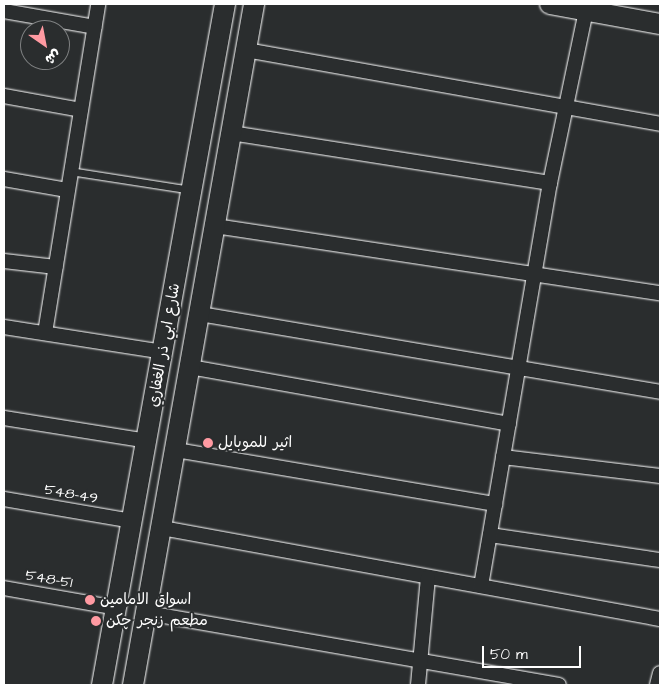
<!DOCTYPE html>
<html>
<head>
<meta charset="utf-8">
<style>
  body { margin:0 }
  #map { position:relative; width:664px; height:689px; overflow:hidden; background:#2a2d2e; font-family:"Architects Daughter","Playpen Sans Arabic",sans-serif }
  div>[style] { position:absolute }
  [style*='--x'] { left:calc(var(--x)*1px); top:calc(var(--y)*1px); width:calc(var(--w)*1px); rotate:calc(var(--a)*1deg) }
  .roads { filter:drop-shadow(0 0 1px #fff) drop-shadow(0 0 1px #fff) }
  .lane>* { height:7px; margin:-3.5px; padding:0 3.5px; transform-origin:3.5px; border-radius:3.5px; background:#2a2d2e }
  .street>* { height:14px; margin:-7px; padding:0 7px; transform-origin:7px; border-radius:7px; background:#2a2d2e }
  .secondary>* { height:20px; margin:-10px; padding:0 10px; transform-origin:10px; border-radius:10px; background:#2a2d2e }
  .dots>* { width:14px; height:14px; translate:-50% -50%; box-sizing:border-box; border:2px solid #2a2d2e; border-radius:50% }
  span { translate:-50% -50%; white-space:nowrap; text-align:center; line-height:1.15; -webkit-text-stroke:4px #2a2d2e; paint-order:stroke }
  .street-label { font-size:15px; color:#fff }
  .poi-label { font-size:15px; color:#fff }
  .left { translate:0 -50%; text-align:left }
  .frame { position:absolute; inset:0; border:5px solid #fff; pointer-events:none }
  .north { position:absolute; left:20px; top:20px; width:50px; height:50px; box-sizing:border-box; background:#2a2d2e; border:1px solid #7f8182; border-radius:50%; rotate:147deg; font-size:14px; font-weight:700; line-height:20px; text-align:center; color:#fff }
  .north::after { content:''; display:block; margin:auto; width:18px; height:22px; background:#ff9aa2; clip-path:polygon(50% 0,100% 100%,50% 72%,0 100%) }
  .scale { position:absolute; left:482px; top:646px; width:99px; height:22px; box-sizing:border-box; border:2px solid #fff; border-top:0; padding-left:6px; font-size:15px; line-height:18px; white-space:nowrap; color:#fff; -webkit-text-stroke:4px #2a2d2e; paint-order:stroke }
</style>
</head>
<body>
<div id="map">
  <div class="roads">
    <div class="lane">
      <div style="--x:70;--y:171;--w:122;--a:8.9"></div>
    </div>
    <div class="street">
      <div style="--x:4;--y:11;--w:92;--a:10"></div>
      <div style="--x:246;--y:50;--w:421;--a:10.1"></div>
      <div style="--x:4;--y:96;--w:78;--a:10.3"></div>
      <div style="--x:231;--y:133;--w:323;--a:8.9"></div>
      <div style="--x:4;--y:179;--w:64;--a:9.9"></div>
      <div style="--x:215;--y:226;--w:450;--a:8.6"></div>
      <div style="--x:4;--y:261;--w:52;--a:6.6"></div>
      <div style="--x:200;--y:314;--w:467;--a:9.6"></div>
      <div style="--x:4;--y:327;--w:161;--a:8.9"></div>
      <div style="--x:45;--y:333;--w:333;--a:-80.8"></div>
      <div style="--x:190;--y:367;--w:324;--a:10.1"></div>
      <div style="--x:4;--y:418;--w:145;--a:9.1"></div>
      <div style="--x:176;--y:450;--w:324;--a:9.6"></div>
      <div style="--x:503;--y:457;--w:158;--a:6.9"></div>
      <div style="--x:4;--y:499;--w:131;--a:9.7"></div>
      <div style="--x:162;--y:528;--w:506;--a:10.36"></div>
      <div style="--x:490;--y:535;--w:172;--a:8.4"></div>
      <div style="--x:481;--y:586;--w:409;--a:-80.3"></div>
      <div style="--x:550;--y:183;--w:177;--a:-78.2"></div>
      <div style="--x:4;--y:588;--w:116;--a:10"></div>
      <div style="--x:147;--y:613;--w:418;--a:9.9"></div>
      <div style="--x:418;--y:685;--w:108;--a:-84.7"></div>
      <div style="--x:657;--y:685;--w:12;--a:-76"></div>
    </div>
    <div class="secondary">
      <div style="--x:550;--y:4;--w:112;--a:10.3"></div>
      <div style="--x:102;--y:685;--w:692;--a:-79.76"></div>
      <div style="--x:133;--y:685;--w:692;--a:-79.92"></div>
    </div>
  </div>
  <div class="dots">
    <div style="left:208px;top:443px;background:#ff9aa2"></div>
    <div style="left:90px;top:600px;background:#ff9aa2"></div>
    <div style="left:96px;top:621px;background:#ff9aa2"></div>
  </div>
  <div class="street-label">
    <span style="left:164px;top:345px;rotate:-80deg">شارع ابي ذر الغفاري</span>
    <span style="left:71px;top:494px;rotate:10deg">548-49</span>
    <span style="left:49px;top:579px;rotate:10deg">548-51</span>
  </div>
  <div class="poi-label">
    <span class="left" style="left:218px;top:443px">اثير للموبايل</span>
    <span class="left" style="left:100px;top:600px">اسواق الامامين</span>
    <span class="left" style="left:106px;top:621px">مطعم زنجر چكن</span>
  </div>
  <div class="frame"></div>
  <div class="north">ش</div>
  <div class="scale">50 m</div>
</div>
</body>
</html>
